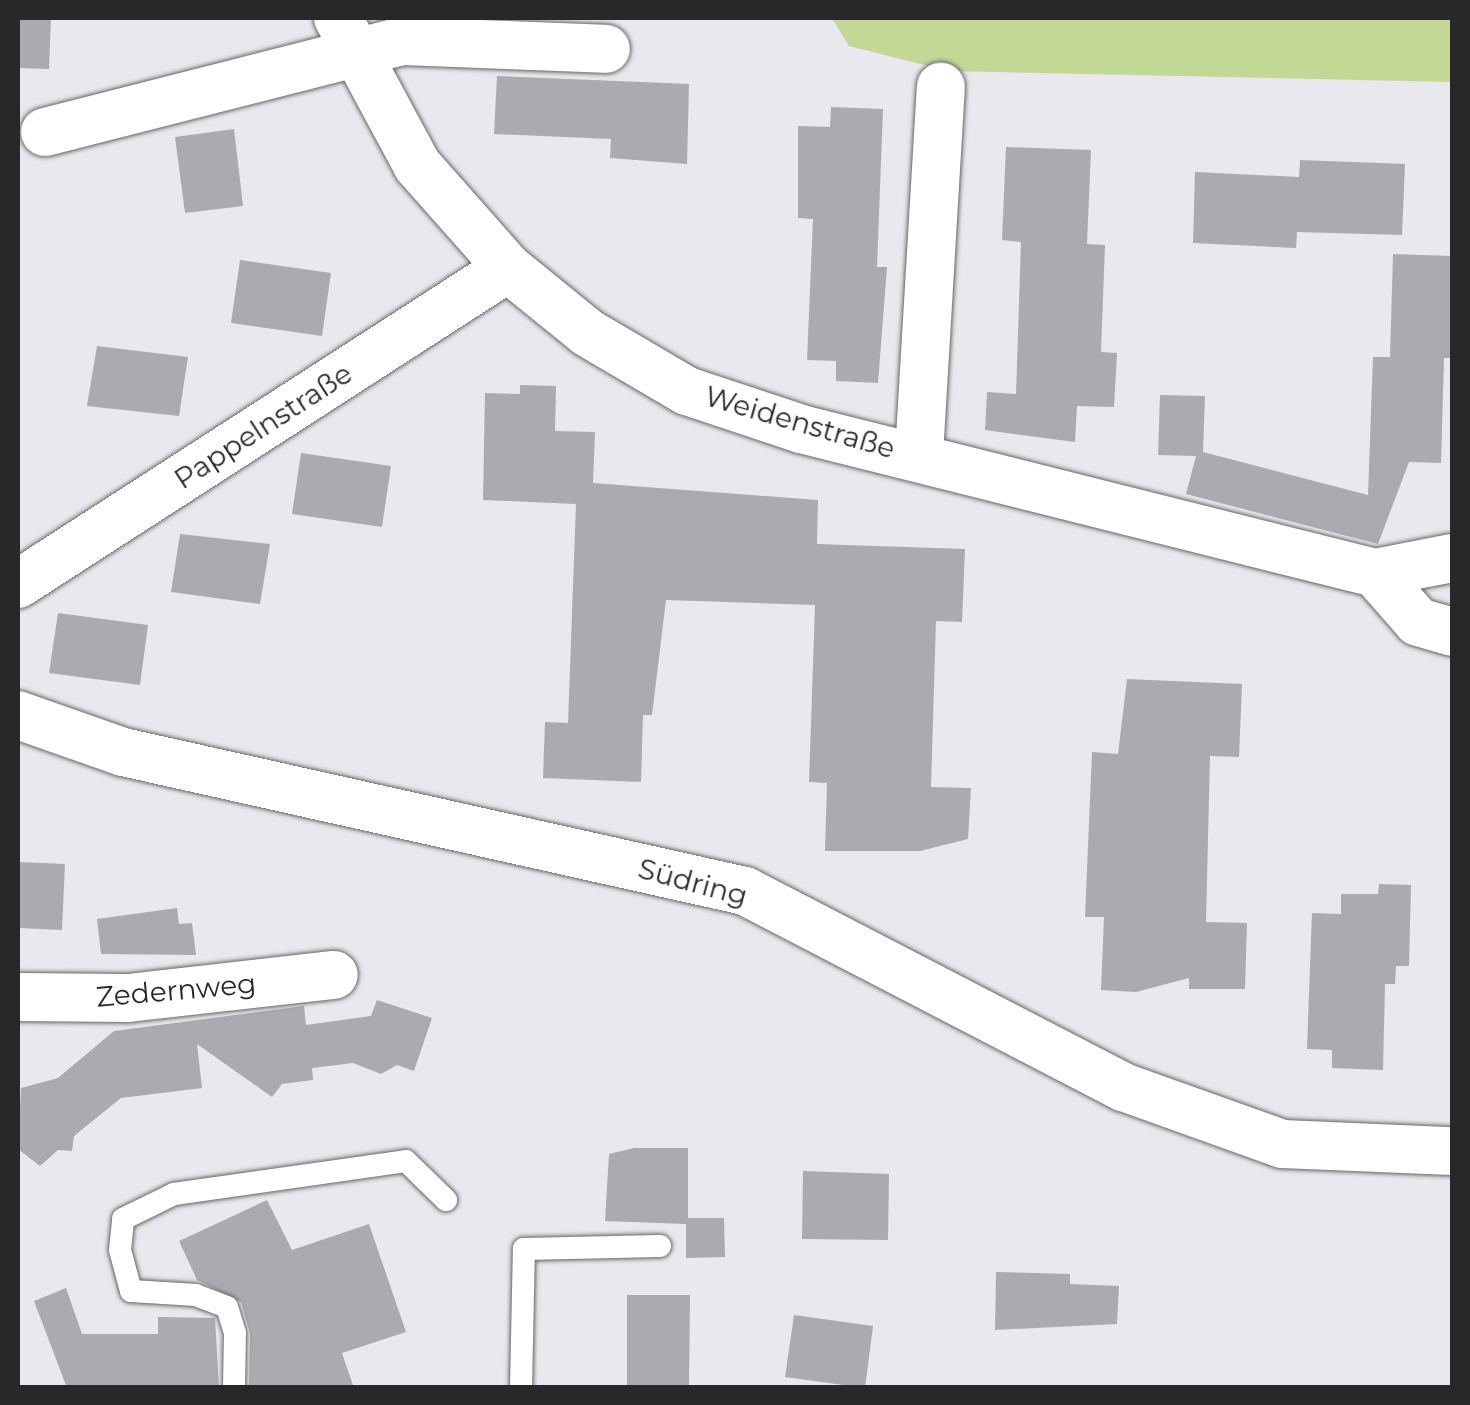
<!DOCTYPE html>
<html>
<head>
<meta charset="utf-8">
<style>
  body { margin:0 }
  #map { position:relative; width:1470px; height:1405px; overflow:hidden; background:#e8e8ed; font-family:Montserrat,sans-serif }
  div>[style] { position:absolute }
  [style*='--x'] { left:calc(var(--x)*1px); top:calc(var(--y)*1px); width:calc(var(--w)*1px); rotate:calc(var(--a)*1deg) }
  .green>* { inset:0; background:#c4d896 }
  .building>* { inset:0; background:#aaabaf }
  .roads { filter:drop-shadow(0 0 2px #67676b) drop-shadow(0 0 2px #67676b) }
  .lane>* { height:22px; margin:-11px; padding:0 11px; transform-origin:11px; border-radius:11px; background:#fff }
  .street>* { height:48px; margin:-24px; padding:0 24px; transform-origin:24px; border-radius:24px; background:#fff }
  span { translate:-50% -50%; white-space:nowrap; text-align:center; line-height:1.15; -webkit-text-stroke:8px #fff; paint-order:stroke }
  .street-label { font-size:28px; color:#28282a }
  .frame { position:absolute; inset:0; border:20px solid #28282a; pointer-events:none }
</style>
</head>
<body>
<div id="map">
  <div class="green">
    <div style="clip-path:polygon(832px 18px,1452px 18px,1452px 82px,948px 71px,849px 46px)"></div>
  </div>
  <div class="building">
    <div style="clip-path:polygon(18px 18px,51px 18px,49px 69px,18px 68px)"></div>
    <div style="clip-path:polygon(497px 76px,689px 84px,687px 164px,610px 158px,611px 139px,494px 134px)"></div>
    <div style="clip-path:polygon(831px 107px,883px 109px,877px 267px,887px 267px,878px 383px,836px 381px,836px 361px,807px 360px,813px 219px,798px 218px,798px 126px,830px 127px)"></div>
    <div style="clip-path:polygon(234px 129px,243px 206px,185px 213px,175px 137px)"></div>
    <div style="clip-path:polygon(1006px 147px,1091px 150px,1087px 244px,1105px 245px,1101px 352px,1117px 353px,1114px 407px,1077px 406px,1075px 442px,985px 430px,987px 392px,1016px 394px,1021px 242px,1002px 240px)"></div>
    <div style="clip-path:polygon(1300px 160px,1405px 164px,1402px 235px,1297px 232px,1296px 248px,1193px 243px,1195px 172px,1299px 177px)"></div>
    <div style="clip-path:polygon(1393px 254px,1452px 256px,1452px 358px,1444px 358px,1441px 463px,1409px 462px,1378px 544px,1186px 494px,1196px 456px,1158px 455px,1160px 395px,1205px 396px,1203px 452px,1368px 495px,1373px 357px,1390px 357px)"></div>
    <div style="clip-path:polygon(240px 260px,331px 273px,322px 336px,231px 323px)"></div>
    <div style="clip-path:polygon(97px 346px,188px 357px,179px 416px,87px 406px)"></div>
    <div style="clip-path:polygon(520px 385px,556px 386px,555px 431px,595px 432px,593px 483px,818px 500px,817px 544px,965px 549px,962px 622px,936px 621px,931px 787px,971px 788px,968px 839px,920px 851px,825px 851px,827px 783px,809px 782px,815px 605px,666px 600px,652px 715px,643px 715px,641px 782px,543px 778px,545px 722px,568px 723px,576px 504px,483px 500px,485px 393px,520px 394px)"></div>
    <div style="clip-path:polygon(301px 453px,391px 466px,382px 527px,292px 514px)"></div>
    <div style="clip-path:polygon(180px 534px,270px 544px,260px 604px,171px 592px)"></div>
    <div style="clip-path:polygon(58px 613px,148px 625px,140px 685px,49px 673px)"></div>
    <div style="clip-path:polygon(1127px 679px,1242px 684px,1239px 757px,1210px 756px,1206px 922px,1247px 923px,1245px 989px,1189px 989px,1189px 978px,1136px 992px,1101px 990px,1104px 917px,1085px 917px,1092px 752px,1118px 754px)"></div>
    <div style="clip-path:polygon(18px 862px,65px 864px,62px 930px,18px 928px)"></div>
    <div style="clip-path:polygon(1379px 884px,1411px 885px,1409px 966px,1396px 966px,1395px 984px,1385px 984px,1383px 1070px,1332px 1068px,1332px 1050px,1307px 1049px,1312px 913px,1341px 914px,1341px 894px,1378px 894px)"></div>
    <div style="clip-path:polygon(177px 908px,179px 924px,192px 923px,196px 955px,101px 954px,97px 919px)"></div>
    <div style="clip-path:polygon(377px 1000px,432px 1018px,414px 1071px,397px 1065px,381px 1074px,353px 1063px,312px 1068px,313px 1080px,282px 1084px,272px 1097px,197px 1044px,202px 1088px,121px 1098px,74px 1136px,72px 1151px,58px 1150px,40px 1166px,18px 1149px,21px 1088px,58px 1078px,114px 1031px,304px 1006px,306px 1025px,371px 1016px)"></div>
    <div style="clip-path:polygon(634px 1148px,688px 1148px,688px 1218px,724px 1218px,725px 1257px,686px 1258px,686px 1224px,605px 1221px,609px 1154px)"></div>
    <div style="clip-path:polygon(803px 1171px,889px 1174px,888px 1240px,802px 1239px)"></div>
    <div style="clip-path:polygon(267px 1200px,292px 1250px,369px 1224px,406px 1332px,342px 1353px,354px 1388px,249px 1388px,250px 1333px,241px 1302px,197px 1280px,179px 1241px)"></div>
    <div style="clip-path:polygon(996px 1272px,1070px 1274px,1070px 1284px,1119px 1286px,1117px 1324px,995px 1330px)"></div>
    <div style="clip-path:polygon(66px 1288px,82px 1334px,158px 1334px,158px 1317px,215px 1318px,219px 1388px,67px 1388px,34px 1301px)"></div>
    <div style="clip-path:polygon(627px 1295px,690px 1295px,689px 1388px,627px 1388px)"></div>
    <div style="clip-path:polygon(794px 1315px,873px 1326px,865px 1388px,785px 1377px)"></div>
  </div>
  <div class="roads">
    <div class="lane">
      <div style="--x:234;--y:1388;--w:55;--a:-89"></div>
      <div style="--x:235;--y:1333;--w:27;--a:-107"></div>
      <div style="--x:227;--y:1307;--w:33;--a:-159"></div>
      <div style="--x:196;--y:1295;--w:65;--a:-176.5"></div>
      <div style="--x:131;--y:1291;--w:42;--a:-105"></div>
      <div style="--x:120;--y:1250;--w:31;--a:-84"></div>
      <div style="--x:123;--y:1219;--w:57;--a:-26.1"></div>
      <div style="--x:174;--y:1194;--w:234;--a:-8.1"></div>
      <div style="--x:406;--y:1161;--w:56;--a:44.3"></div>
      <div style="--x:521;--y:1388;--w:139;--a:-88.8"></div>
      <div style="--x:524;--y:1249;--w:136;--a:-1.3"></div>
    </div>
    <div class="street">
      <div style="--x:338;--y:18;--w:167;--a:61.7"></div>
      <div style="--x:417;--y:165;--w:137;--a:48.5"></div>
      <div style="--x:508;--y:268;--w:103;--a:39.1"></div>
      <div style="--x:588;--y:333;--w:115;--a:30.4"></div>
      <div style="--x:687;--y:391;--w:120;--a:18.4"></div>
      <div style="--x:801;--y:429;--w:592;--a:14.08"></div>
      <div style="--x:1375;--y:573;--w:78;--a:-11"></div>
      <div style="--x:45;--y:132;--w:367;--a:-14.3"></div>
      <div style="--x:401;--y:41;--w:205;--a:2.2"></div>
      <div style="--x:919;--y:455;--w:369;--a:-86.6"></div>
      <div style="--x:1375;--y:573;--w:65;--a:48.7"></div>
      <div style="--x:1418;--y:622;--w:35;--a:16"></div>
      <div style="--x:18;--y:584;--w:583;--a:-32.82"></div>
      <div style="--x:18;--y:715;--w:111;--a:19.4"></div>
      <div style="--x:123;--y:752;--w:637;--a:12.6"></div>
      <div style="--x:745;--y:891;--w:426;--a:27.4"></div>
      <div style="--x:1123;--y:1087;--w:169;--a:19.7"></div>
      <div style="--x:1282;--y:1144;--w:170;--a:2.4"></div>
      <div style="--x:18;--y:997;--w:110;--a:0.5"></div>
      <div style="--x:128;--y:998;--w:207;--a:-6.4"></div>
    </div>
  </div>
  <div class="street-label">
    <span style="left:800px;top:422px;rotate:16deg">Weidenstraße</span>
    <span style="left:263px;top:426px;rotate:-33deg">Pappelnstraße</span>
    <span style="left:693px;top:882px;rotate:15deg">Südring</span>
    <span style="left:176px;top:990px;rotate:-5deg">Zedernweg</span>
  </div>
  <div class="frame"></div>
</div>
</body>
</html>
